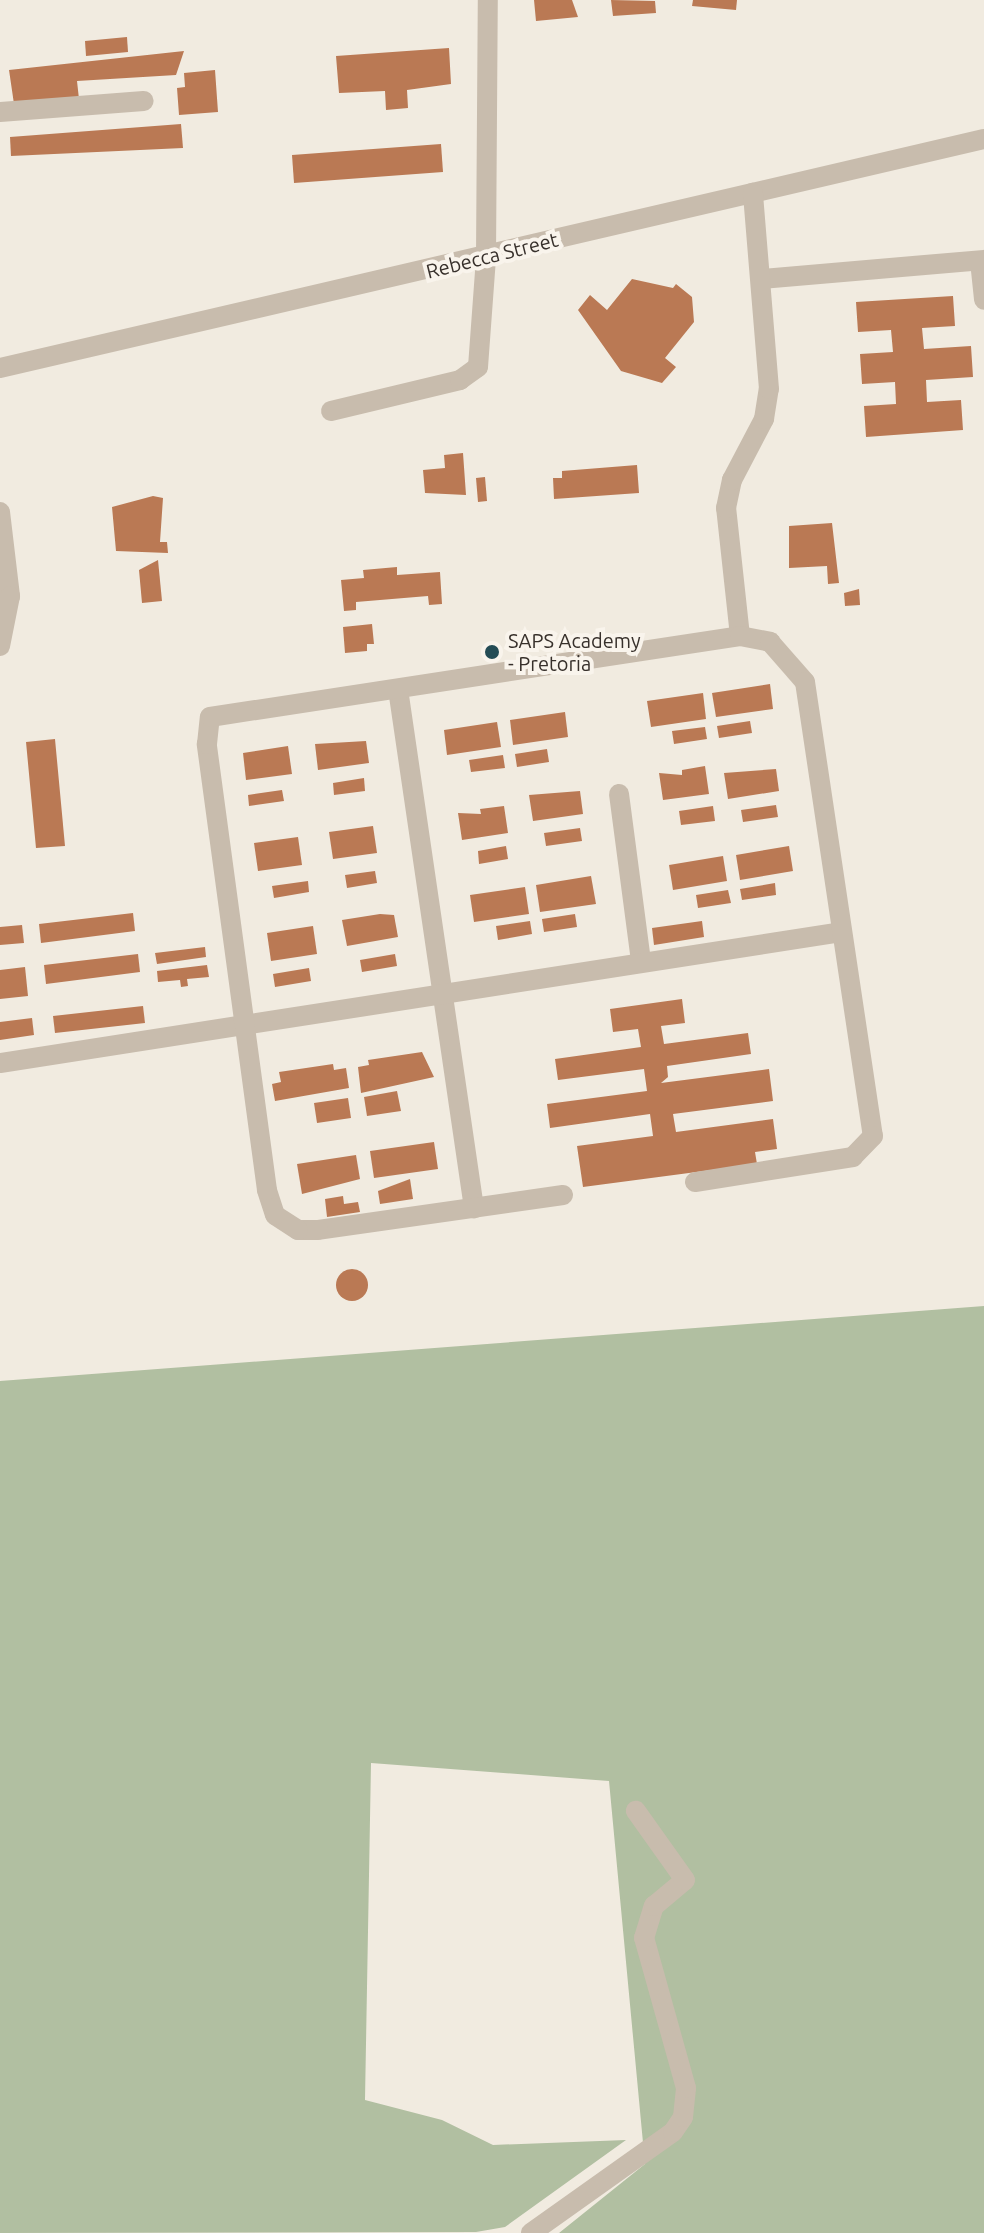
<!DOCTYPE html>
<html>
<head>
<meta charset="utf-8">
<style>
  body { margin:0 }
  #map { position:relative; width:984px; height:2233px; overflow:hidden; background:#f1ebe0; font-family:Ubuntu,sans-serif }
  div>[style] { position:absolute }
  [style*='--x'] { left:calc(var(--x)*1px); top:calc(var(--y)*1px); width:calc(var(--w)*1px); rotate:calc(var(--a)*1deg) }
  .green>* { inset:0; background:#b1bfa1 }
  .building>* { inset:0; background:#ba7954 }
  .round { border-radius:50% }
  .minor>* { height:20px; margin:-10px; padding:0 10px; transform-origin:10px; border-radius:10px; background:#c8bcad }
  .dots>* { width:22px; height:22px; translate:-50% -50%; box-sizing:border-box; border:4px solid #f9f4ec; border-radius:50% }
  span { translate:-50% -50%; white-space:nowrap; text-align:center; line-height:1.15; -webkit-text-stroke:8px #f9f4ec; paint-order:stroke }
  .street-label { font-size:20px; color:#37302b }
  .poi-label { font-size:20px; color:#37302b }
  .left { translate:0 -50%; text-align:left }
</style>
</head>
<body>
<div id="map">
  <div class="green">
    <div style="clip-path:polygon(984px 1306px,984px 2233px,559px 2233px,645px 2164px,609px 1781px,371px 1763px,365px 2100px,442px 2120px,493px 2145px,626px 2140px,505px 2227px,476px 2232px,0 2233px,0 1381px)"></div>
  </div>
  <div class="building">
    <div style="clip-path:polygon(534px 0,572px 0,578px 17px,536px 21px)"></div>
    <div style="clip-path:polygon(611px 0,655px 1px,656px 13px,613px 16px)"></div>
    <div style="clip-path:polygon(693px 0,737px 0,736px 10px,692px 6px)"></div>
    <div style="clip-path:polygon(127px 37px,128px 52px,86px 56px,85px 41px)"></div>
    <div style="clip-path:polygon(449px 48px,451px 84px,407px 90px,408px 108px,386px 110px,385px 91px,339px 93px,336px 56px)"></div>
    <div style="clip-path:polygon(184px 51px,176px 75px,77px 81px,79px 99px,14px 104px,9px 70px)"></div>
    <div style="clip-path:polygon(215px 70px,218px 112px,179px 115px,177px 88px,185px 87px,184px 73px)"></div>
    <div style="clip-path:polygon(181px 124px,183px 148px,11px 156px,10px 137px)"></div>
    <div style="clip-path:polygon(441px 144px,443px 172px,294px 183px,292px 155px)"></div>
    <div style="clip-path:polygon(632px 279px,673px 288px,676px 284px,692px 297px,694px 322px,665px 358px,676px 367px,662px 383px,621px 371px,578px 310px,590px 295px,607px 310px)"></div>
    <div style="clip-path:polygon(953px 296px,955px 326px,922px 328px,924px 349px,971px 346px,973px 377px,926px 380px,927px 402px,961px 400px,963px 430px,866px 437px,864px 406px,896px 404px,895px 382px,862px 384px,860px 354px,893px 352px,891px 330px,858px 332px,856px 302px)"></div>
    <div style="clip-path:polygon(463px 453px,466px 495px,425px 493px,423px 470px,445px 468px,444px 455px)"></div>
    <div style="clip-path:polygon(637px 465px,639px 493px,554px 499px,553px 478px,562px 478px,562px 471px)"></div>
    <div style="clip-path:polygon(485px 477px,487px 501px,478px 502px,476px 478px)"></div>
    <div style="clip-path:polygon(153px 496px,163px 498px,160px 542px,167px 542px,168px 553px,116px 551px,112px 507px)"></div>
    <div style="clip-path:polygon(832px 523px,839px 583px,828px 584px,827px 566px,789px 568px,789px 526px)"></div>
    <div style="clip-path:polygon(158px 560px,162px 601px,142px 603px,139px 570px)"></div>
    <div style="clip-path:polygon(397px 567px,397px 575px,440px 572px,442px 604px,429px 605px,428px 596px,356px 602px,356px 610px,344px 611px,341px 580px,364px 578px,363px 570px)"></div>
    <div style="clip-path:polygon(859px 589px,860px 605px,845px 606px,844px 593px)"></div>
    <div style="clip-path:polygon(372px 624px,374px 644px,367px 644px,367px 651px,345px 653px,343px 627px)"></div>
    <div style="clip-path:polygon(770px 684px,773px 709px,716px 717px,712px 693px)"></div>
    <div style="clip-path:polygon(703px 693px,706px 719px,651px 727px,647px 701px)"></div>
    <div style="clip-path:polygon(565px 712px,568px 737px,513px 745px,510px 720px)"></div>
    <div style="clip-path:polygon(750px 721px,752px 733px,719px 738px,717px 726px)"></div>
    <div style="clip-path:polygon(497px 722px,501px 747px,447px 755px,444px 730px)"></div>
    <div style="clip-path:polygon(705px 727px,707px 739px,674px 744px,672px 731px)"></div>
    <div style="clip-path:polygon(55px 739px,65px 846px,36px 848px,26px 742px)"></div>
    <div style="clip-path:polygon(366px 741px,369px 763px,318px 770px,315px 744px)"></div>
    <div style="clip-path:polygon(288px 746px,292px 774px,246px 780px,243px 753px)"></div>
    <div style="clip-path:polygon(547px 749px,549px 762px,517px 767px,515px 754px)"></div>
    <div style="clip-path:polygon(503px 755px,505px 768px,471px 772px,469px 760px)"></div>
    <div style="clip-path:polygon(705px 766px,709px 794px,663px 800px,659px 773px,682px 775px,682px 770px)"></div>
    <div style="clip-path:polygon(776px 769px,779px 791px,728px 799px,724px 773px)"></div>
    <div style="clip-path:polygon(364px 778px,365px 791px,334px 795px,333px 783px)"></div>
    <div style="clip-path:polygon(282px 790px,284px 801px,249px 806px,248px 795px)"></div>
    <div style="clip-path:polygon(580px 791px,583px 814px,533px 821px,529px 795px)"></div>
    <div style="clip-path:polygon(776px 805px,778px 817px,743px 822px,741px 810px)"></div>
    <div style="clip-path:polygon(504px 806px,508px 833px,462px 840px,458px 813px,481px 814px,480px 809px)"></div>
    <div style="clip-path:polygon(713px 806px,715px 821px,681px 825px,679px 811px)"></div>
    <div style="clip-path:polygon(373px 826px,377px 853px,333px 859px,329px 832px)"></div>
    <div style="clip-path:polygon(580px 828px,582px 841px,546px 846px,544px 833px)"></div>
    <div style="clip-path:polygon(298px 837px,302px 865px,258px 871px,254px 843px)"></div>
    <div style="clip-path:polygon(506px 846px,508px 859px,479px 864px,478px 851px)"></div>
    <div style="clip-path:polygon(789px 846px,793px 871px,740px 880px,736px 855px)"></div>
    <div style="clip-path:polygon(723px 856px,727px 881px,673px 890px,669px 865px)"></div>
    <div style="clip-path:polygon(375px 871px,377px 883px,347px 888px,345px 875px)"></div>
    <div style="clip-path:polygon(591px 876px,596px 904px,540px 912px,536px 885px)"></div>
    <div style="clip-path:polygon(308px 881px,309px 892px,274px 898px,272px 886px)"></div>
    <div style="clip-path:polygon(775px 883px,776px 895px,742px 900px,740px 889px)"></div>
    <div style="clip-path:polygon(525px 887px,529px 914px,474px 922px,470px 895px)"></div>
    <div style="clip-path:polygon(728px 890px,731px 903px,698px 908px,696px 895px)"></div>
    <div style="clip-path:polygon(133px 913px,135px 931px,41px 943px,39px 924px)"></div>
    <div style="clip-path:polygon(380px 914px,394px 915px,398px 937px,347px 946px,342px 920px)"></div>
    <div style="clip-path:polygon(575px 914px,577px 927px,544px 932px,542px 919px)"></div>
    <div style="clip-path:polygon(530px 921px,532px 934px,498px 940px,496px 926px)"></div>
    <div style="clip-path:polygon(702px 921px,704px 937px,654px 945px,652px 928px)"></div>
    <div style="clip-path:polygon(22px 925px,24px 943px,0 945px,0 927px)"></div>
    <div style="clip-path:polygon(313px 926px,317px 954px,271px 961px,267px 933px)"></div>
    <div style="clip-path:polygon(205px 947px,206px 957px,157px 964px,155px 953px)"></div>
    <div style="clip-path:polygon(138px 954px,140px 972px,46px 984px,44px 965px)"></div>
    <div style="clip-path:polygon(395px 954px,397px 966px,362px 972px,360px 960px)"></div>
    <div style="clip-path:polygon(207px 965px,209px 977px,187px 979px,188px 986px,181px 987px,180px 980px,158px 982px,157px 971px)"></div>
    <div style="clip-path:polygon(25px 967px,28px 996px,0 999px,0 970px)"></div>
    <div style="clip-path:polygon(309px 968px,311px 981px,275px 987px,273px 974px)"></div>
    <div style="clip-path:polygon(682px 999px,685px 1023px,661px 1026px,664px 1044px,748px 1033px,751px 1054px,667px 1066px,668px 1077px,661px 1083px,769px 1069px,773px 1101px,673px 1114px,676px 1132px,773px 1119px,777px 1149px,755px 1152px,757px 1164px,583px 1187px,577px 1146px,653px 1136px,650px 1114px,550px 1128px,547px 1104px,647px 1091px,644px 1069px,558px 1080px,555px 1059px,641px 1047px,638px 1029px,613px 1032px,610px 1009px)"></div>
    <div style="clip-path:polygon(143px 1006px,145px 1023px,55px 1033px,53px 1016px)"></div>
    <div style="clip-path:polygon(32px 1018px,34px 1035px,0 1040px,0 1022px)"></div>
    <div style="clip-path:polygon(422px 1052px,434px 1077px,361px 1093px,358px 1067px,369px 1065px,368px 1060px)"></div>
    <div style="clip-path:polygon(333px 1064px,334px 1070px,346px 1068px,349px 1088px,275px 1101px,272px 1084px,281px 1082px,279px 1072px)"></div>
    <div style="clip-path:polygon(397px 1091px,401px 1111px,367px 1116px,364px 1097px)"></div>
    <div style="clip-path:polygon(348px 1098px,351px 1118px,317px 1123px,314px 1103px)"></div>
    <div style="clip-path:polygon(434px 1142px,438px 1169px,374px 1178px,370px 1151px)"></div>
    <div style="clip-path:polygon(356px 1155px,360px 1179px,302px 1194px,297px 1164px)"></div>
    <div style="clip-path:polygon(410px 1179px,413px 1199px,380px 1204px,378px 1191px)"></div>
    <div style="clip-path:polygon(343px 1196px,344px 1204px,358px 1202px,360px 1212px,327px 1217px,325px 1199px)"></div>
    <div class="round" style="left:336px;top:1269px;width:32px;height:32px"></div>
  </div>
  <div class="minor">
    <div style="--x:0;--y:112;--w:144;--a:-4.4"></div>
    <div style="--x:980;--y:261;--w:39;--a:84"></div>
    <div style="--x:761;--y:279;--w:224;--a:-4.9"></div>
    <div style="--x:0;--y:368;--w:1010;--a:-13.1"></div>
    <div style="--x:331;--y:411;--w:133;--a:-13.5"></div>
    <div style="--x:460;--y:380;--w:22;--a:-36"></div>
    <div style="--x:478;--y:367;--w:110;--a:-85.8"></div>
    <div style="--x:486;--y:257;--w:257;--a:-89.6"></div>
    <div style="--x:0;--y:512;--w:85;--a:83.2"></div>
    <div style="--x:10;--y:596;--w:51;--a:101.3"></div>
    <div style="--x:740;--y:636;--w:129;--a:-96.2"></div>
    <div style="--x:726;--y:508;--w:29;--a:-78"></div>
    <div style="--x:732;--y:480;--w:69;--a:-62.3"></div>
    <div style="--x:764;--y:419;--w:30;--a:-81"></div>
    <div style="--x:769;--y:389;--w:197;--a:-94.7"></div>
    <div style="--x:398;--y:689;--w:525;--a:81.67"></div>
    <div style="--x:619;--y:794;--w:169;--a:82.5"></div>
    <div style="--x:0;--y:1063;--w:851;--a:-8.85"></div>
    <div style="--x:563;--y:1195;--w:247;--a:171.9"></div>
    <div style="--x:318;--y:1230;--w:20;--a:180"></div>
    <div style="--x:298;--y:1230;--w:27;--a:-147"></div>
    <div style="--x:275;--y:1215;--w:26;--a:-108"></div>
    <div style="--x:267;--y:1190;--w:450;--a:-97.7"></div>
    <div style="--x:207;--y:744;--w:27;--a:-84"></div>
    <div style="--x:210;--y:717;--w:536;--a:-8.69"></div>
    <div style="--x:740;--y:636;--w:31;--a:11"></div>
    <div style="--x:770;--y:642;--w:53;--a:48.8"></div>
    <div style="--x:805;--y:682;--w:459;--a:81.5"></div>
    <div style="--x:873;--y:1136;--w:29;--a:134"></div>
    <div style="--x:853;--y:1157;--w:160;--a:171"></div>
    <div style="--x:531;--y:2233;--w:174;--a:-35.4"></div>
    <div style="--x:673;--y:2132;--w:18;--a:-56"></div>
    <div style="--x:683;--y:2117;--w:29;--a:-84"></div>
    <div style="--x:686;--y:2088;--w:156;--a:-105.6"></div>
    <div style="--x:644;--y:1938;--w:34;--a:-73"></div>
    <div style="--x:654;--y:1906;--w:40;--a:-40"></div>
    <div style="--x:685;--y:1880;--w:85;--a:-125.4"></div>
  </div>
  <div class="dots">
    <div style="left:492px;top:652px;background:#244c55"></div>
  </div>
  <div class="street-label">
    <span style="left:492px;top:255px;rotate:-14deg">Rebecca Street</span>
  </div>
  <div class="poi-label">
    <span class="left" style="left:508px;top:652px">SAPS Academy<br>- Pretoria</span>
  </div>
</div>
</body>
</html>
